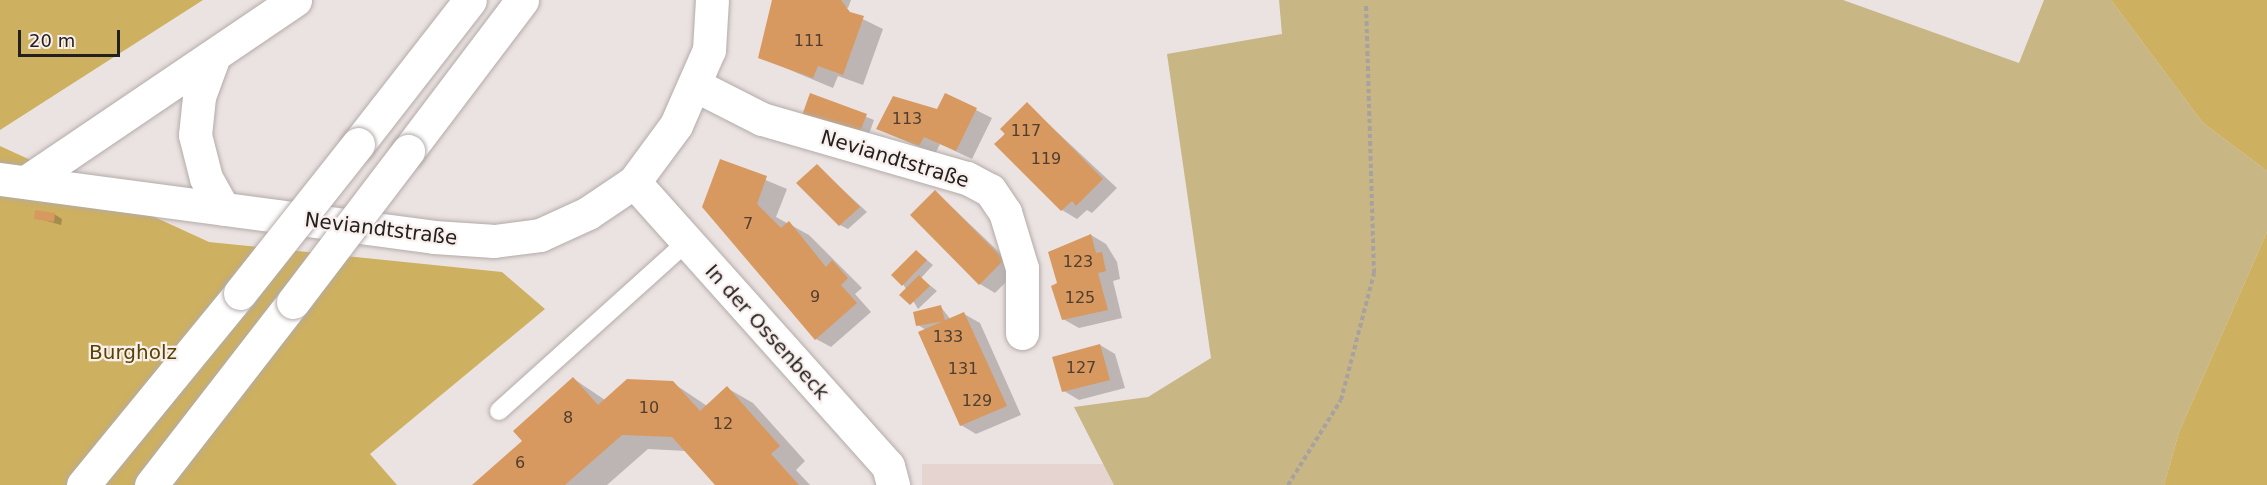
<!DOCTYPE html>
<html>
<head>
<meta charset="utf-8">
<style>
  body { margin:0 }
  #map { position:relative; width:2267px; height:485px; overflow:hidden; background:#ebe3e1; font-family:"DejaVu Sans",sans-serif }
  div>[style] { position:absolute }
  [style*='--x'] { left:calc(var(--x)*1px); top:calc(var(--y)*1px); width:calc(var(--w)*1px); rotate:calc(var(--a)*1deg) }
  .built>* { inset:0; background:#e5d4cf }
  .green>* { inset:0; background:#c8b684 }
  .forest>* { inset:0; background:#cdb060 }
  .shadow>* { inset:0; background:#0003 }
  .building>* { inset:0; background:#d7995f }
  .path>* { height:4px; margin-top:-2px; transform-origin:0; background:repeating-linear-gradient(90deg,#a7a1a0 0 4.5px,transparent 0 7.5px) }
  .roads { filter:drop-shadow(0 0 2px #b3aba9) drop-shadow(0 0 2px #b3aba9) }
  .service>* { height:18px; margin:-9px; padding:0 9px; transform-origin:9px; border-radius:9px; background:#fff }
  .minor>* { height:33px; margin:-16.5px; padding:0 16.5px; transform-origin:16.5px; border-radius:16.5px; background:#fff }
  .tertiary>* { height:33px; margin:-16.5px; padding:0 16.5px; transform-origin:16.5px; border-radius:16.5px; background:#fff }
  .trunk>* { height:33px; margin:-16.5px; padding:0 16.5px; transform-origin:16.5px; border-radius:16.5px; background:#fff }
  .bridges { filter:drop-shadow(0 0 2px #b3aba9) drop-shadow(0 0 2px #b3aba9) }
  .trunk-bridge>* { height:33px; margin:-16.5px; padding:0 16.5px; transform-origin:16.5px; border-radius:16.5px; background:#fff }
  span { translate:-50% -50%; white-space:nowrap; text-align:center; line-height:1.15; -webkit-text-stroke:4.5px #f9f0ee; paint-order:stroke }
  .number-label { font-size:16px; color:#503e2f }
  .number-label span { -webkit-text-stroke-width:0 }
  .street-label { font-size:20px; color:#23201f }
  .park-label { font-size:20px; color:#584400 }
  .scale { position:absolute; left:18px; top:30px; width:102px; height:27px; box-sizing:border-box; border:3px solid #23201f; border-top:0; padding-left:8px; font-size:18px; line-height:21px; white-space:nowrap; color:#23201f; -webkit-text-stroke:4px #f9f0ee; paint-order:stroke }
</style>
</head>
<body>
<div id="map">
  <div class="built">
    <div style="clip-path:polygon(922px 464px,1104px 464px,1114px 485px,922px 485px)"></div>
  </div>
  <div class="green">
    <div style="clip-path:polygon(1279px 0,1843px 0,2019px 63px,2044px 0,2111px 0,2203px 123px,2267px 171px,2267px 232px,2179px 432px,2164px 485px,1114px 485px,1074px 407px,1148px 397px,1211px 358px,1167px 54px,1282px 34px)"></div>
  </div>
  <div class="forest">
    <div style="clip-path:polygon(0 0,203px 0,0 130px)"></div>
    <div style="clip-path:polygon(2111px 0,2267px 0,2267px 171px,2203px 123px)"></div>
    <div style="clip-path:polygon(0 146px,209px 242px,502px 272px,545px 309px,370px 454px,397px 485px,0 485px)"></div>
    <div style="clip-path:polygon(2267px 232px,2267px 485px,2164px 485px,2179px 432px)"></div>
  </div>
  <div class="shadow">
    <div style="clip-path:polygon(774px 0,851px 0,848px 8px,830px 3px,883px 29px,863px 85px,838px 76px,833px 88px,759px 57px)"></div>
    <div style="clip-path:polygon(811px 95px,874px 120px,865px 145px)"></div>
    <div style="clip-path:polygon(946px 95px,992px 118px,972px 159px,940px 144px,935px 154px,878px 129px,938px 111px)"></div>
    <div style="clip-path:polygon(1027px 104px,1117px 188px,1092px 213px,1087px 210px,1077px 219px,1062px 210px,997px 144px)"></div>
    <div style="clip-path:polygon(720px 161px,787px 189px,776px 217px,809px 235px,862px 288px,855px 294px,871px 312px,831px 347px,816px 339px)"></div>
    <div style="clip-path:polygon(817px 166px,867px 212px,848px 229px,840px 225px)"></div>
    <div style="clip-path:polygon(936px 192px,1018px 270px,995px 293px,980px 284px)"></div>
    <div style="clip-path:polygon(54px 214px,62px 219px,61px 225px,36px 218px)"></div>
    <div style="clip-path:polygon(1091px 235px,1106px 244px,1117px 262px,1120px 279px,1113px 281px,1122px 318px,1079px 328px,1063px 319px,1059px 284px)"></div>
    <div style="clip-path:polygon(916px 251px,933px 265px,921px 278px,937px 291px,918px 309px,903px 284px)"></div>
    <div style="clip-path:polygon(941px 307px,951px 320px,964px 314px,980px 323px,1021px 415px,976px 434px,961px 425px,926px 330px,918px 325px)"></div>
    <div style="clip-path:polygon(1100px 345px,1115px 354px,1125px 388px,1079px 400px,1064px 391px)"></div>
    <div style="clip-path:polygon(574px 379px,605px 400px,673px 383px,707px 406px,727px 388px,753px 403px,805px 461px,796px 470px,810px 485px,717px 485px,686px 451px,648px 449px,607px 485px,474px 485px,524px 441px)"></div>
  </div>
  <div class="building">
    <div style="clip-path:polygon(772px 0,841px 0,850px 12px,864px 16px,843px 75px,818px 66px,813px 78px,758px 58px)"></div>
    <div style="clip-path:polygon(810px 93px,867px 114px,856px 141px,800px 121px)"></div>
    <div style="clip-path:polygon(945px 93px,977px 108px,956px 151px,924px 137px,919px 146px,876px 129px,893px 96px,937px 109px)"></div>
    <div style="clip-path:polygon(1027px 102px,1103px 179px,1076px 206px,1072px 201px,1061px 211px,994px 144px,1005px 134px,1000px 129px)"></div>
    <div style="clip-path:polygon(720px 159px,767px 176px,757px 204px,781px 228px,789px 221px,826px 267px,832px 260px,848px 278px,841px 285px,857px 303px,815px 340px,702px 207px)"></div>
    <div style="clip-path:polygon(817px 164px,860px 207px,839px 226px,796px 183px)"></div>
    <div style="clip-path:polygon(935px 190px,1004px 260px,979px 285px,910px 215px)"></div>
    <div style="clip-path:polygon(35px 210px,55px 213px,54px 222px,34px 219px)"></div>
    <div style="clip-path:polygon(1091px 234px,1096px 253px,1102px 252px,1106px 271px,1098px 273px,1108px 310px,1062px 320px,1051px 286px,1057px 283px,1048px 252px)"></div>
    <div style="clip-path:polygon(916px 250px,927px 260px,902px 286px,891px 275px)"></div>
    <div style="clip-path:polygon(919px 275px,930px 286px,910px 305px,899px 295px)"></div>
    <div style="clip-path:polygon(941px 305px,945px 321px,916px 326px,913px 312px)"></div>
    <div style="clip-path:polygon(964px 312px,1007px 406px,960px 426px,918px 332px)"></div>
    <div style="clip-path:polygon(1100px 344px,1110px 380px,1062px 392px,1052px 357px)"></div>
    <div style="clip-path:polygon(573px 377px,598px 405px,627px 379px,673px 381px,700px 411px,727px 386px,780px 446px,771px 454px,799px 485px,715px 485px,672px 437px,622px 435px,565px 485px,472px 485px,522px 441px,513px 431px)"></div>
  </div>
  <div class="path">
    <div style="--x:1288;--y:485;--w:100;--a:-58.1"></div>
    <div style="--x:1341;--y:400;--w:131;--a:-75.4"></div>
    <div style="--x:1374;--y:273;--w:268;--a:-91.7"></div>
  </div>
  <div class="roads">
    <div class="service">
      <div style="--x:499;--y:411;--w:253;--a:-42"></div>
    </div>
    <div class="minor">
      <div style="--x:695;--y:85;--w:75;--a:26.9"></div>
      <div style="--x:762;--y:119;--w:213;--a:16.1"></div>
      <div style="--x:967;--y:178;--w:26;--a:28"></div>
      <div style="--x:990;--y:190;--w:27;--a:56"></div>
      <div style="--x:1005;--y:212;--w:59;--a:73.1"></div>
      <div style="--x:1022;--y:268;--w:65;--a:90"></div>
      <div style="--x:634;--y:182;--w:381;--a:48.2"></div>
      <div style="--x:888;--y:466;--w:20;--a:75"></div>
    </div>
    <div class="tertiary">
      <div style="--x:0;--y:179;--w:438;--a:7.6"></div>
      <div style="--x:434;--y:237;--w:60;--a:3.8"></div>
      <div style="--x:494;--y:241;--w:46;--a:-7.4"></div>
      <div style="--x:540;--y:235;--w:53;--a:-24.6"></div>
      <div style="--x:588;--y:213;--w:55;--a:-34"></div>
      <div style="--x:634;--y:182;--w:71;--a:-53.6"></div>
      <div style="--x:676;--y:125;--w:82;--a:-66.3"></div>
      <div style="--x:709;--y:50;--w:50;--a:-86.6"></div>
    </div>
    <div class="trunk">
      <div style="--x:212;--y:61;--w:38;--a:110"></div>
      <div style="--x:199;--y:97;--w:38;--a:96"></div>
      <div style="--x:195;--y:135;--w:44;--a:75.7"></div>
      <div style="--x:206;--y:178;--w:35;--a:61"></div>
      <div style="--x:358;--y:144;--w:182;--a:-52.1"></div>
      <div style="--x:408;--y:151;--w:189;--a:-52.9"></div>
      <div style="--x:26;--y:182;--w:325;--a:-34.1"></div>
      <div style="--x:83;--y:485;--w:248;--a:-50.7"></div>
      <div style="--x:151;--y:485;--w:232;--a:-52.2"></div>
    </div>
  </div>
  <div class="bridges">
    <div class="trunk-bridge">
      <div style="--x:240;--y:293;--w:190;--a:-51.6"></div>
      <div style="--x:293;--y:302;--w:190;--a:-52.7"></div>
    </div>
  </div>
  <div class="number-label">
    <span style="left:809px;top:41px">111</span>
    <span style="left:907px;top:119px">113</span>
    <span style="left:1026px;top:131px">117</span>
    <span style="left:1046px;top:159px">119</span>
    <span style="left:748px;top:224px">7</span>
    <span style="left:1078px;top:262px">123</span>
    <span style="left:815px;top:297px">9</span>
    <span style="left:1080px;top:298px">125</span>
    <span style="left:948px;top:337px">133</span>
    <span style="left:1081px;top:368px">127</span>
    <span style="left:963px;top:369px">131</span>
    <span style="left:977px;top:401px">129</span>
    <span style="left:649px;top:408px">10</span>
    <span style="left:568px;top:418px">8</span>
    <span style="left:723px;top:424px">12</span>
    <span style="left:520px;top:463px">6</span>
  </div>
  <div class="street-label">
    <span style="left:895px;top:159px;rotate:17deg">Neviandtstraße</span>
    <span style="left:381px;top:229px;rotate:7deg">Neviandtstraße</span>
    <span style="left:767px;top:332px;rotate:48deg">In der Ossenbeck</span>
  </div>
  <div class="park-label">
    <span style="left:133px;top:352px">Burgholz</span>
  </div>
  <div class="scale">20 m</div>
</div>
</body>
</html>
